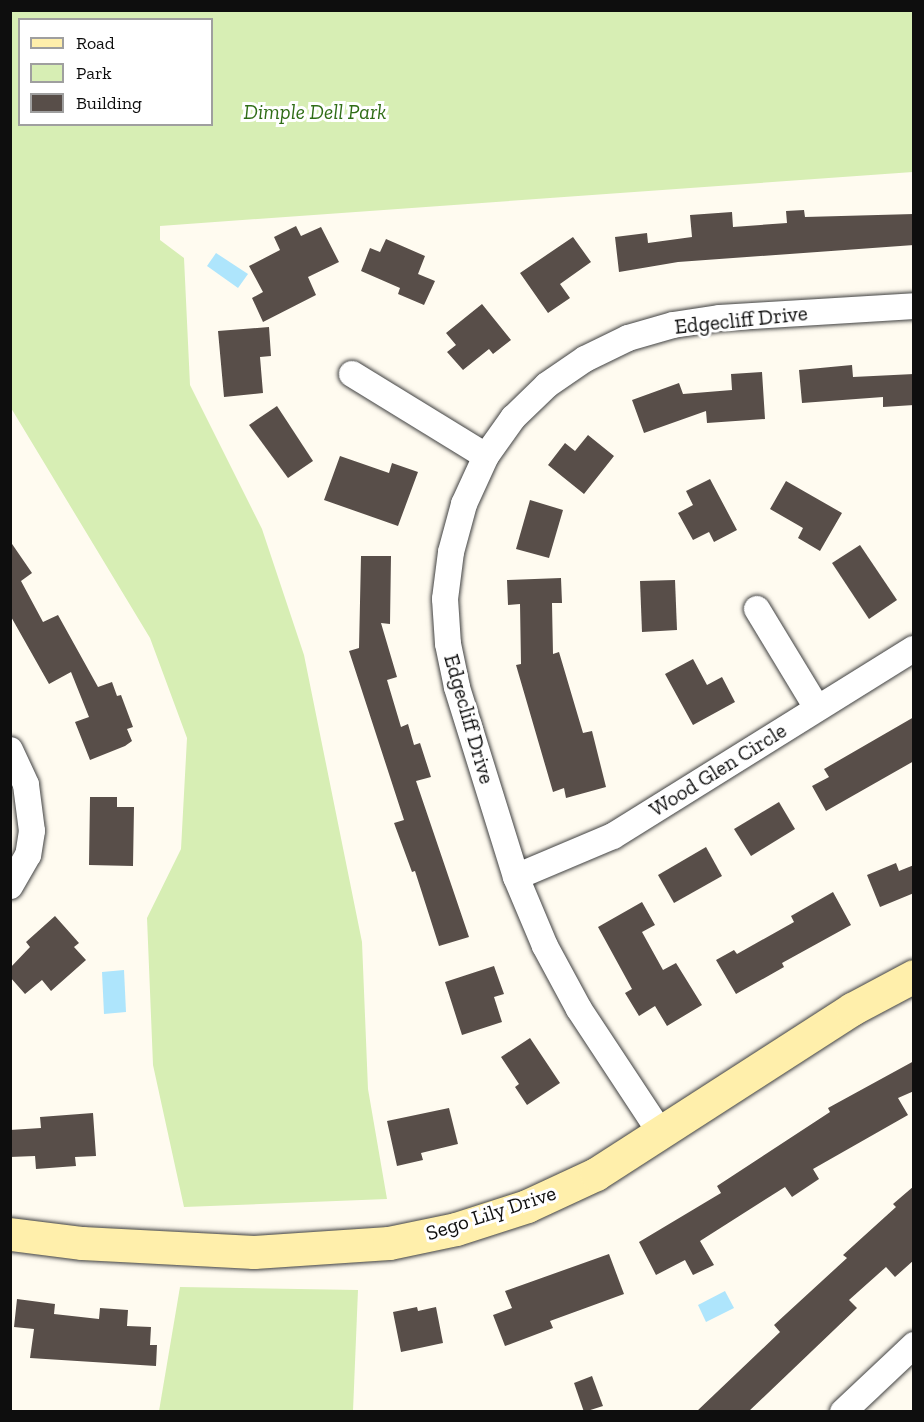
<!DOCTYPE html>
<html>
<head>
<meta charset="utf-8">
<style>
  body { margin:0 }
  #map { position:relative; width:924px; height:1422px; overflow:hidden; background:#fffbf0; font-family:"Zilla Slab",serif }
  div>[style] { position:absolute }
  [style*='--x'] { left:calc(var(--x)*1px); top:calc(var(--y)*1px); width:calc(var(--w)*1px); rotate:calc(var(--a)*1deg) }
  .green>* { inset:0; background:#d7eeb4 }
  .water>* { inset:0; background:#aee5fc }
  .building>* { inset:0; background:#584e49 }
  .roads { filter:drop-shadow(0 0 2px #414141) drop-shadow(0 0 2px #414141) }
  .street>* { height:26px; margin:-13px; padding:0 13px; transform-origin:13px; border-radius:13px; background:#fff }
  .secondary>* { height:33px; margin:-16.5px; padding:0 16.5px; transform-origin:16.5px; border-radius:16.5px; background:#ffefab }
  span { translate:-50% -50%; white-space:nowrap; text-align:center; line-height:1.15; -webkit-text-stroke:6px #fff; paint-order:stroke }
  .park-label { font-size:21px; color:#306d17; font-style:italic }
  .street-label { font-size:21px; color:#0e0e0e }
  .frame { position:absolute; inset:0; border:12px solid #0e0e0e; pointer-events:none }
  .legend { position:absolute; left:18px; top:18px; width:195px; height:108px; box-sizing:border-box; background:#fff; border:2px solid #9f9f9f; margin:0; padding:8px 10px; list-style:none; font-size:18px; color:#0e0e0e }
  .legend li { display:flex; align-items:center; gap:12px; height:30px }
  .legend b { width:30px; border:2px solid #9f9f9f }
</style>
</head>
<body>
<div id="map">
  <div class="green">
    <div style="clip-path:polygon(evenodd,10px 11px,913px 11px,913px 172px,160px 226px,160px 240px,184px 258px,190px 385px,262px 529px,304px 655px,362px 942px,368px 1089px,387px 1199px,184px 1207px,153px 1065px,147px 918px,181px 849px,187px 738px,150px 638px,11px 408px,10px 11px,20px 20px,212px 20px,212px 124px,20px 124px,20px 20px)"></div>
    <div style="clip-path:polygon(180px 1287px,358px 1290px,353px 1411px,159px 1411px)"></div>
  </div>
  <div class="water">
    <div style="clip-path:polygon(216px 253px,248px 274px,238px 288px,207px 266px)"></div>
    <div style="clip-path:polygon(124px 970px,126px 1012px,104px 1014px,102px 972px)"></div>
    <div style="clip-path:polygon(725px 1291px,734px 1308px,706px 1322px,698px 1305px)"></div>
  </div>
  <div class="building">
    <div style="clip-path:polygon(804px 210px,805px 217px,914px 214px,914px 245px,678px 262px,619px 272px,615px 237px,647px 233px,648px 243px,692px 237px,690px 215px,732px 212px,733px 227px,787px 223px,786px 211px)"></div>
    <div style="clip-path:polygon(296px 226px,301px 236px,321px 227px,339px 262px,308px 277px,316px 295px,263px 322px,252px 298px,263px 292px,249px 266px,280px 250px,274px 237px)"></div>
    <div style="clip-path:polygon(573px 237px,591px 262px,560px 284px,570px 298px,548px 313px,520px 273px)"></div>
    <div style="clip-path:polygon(386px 239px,425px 256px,418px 274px,435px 281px,424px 305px,398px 294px,400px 288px,361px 271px,370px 248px,380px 252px)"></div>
    <div style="clip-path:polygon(482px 304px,511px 340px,493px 354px,489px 349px,463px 370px,447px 352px,456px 345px,446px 333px)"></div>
    <div style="clip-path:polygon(269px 327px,271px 356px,260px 357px,263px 393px,224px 397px,218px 331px)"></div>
    <div style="clip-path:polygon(852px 365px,853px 377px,914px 374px,914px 405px,883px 407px,883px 397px,802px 403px,799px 370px)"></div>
    <div style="clip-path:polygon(762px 372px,765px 419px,707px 423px,706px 411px,644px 433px,632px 400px,679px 383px,683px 394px,732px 390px,731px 374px)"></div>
    <div style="clip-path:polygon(277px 406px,313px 461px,288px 478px,249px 425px)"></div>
    <div style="clip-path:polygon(588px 435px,614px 456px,584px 494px,548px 465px,565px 443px,575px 451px)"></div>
    <div style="clip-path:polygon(340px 456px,389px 473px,392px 463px,418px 472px,398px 526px,324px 500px)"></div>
    <div style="clip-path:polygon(710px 479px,737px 530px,714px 542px,709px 532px,693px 540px,678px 513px,693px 505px,686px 491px)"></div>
    <div style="clip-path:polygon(786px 481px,842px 513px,820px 551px,798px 538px,803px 528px,770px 509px)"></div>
    <div style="clip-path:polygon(530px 500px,563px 510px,549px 558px,516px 549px)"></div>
    <div style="clip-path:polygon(10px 541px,32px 573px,21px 581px,43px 622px,58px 615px,98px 687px,112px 682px,117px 696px,121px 695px,133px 727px,127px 729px,132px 741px,125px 746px,90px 760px,75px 722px,89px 717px,71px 672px,49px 684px,10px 615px)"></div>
    <div style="clip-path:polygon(860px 545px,897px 600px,869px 619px,832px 563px)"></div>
    <div style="clip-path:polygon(361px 556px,391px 556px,390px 624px,381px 623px,397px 677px,387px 680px,401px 727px,408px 724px,414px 745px,420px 743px,431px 777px,416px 781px,469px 937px,439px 946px,415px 871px,412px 872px,394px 823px,404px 820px,349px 651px,359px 648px)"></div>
    <div style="clip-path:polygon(561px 578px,562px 603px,552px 603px,553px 654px,559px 652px,583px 733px,592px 731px,606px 787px,566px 798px,564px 788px,553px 792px,516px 665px,521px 664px,520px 604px,508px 605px,507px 580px)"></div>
    <div style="clip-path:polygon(675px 580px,677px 630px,642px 632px,640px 581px)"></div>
    <div style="clip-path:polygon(693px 659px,707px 685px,722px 677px,735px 702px,693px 725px,665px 674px)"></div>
    <div style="clip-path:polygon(914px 717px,914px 761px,826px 811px,812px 786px,829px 777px,824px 769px)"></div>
    <div style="clip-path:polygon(90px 797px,117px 797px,117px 807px,134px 807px,133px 866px,89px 865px)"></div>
    <div style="clip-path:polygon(779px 802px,795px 829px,751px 856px,734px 829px)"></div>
    <div style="clip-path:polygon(706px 847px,722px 876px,674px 903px,658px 875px)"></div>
    <div style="clip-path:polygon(896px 863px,899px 871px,914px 865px,914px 893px,880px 907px,867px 875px)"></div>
    <div style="clip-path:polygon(833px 892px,851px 925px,782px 963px,784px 967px,736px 994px,716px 960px,734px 950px,737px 954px,794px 922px,791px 916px)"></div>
    <div style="clip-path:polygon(642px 902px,655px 925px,642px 932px,663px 970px,676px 963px,702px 1005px,667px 1026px,655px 1006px,639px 1016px,625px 993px,632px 989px,598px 927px)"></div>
    <div style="clip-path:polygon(55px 916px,79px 943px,74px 947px,86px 960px,51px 991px,42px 980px,25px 994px,10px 977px,10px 968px,30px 947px,26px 942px)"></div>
    <div style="clip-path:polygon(494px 966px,504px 994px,494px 997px,502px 1022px,462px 1035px,445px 982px)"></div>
    <div style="clip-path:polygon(530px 1038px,560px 1083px,527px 1105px,515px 1087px,519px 1084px,501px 1057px)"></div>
    <div style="clip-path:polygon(914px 1061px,914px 1091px,898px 1098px,908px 1115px,813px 1169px,819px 1179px,792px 1197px,785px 1187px,700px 1241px,714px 1265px,693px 1275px,685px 1260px,656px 1275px,639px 1242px,721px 1193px,717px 1186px,830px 1112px,828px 1108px)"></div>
    <div style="clip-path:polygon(449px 1108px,458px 1144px,421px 1153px,423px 1160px,397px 1166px,387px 1121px)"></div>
    <div style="clip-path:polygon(93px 1113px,96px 1156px,75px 1157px,76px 1166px,36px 1169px,35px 1156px,10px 1157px,10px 1130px,41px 1128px,40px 1117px)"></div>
    <div style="clip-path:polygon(914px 1186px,914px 1260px,895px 1277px,886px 1267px,849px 1300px,857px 1308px,748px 1412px,696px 1412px,780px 1332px,774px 1325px,847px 1258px,843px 1255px,896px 1207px,893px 1204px)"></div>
    <div style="clip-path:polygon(609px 1254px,624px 1294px,550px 1321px,553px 1328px,505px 1346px,493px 1315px,512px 1308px,505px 1291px)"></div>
    <div style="clip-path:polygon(17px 1299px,55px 1304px,54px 1314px,99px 1319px,100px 1308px,128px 1310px,127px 1326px,151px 1327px,150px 1345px,157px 1345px,156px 1366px,30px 1358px,34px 1329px,14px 1327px)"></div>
    <div style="clip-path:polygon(417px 1307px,418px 1311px,436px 1307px,443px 1343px,401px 1352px,393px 1312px)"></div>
    <div style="clip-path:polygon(592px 1376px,603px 1406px,584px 1412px,574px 1383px)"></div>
  </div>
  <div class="roads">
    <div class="street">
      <div style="--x:352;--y:374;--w:157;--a:31.5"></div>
      <div style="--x:757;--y:609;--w:116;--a:58.8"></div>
      <div style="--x:10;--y:750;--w:38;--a:65"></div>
      <div style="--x:26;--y:785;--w:46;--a:82.6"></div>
      <div style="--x:32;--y:831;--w:24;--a:99"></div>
      <div style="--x:28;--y:855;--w:36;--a:120"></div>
      <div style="--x:516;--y:877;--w:105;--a:-22.9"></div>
      <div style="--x:613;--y:836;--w:354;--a:-31.9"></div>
      <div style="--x:662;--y:1135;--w:151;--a:-123.4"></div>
      <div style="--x:579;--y:1009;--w:72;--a:-118.4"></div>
      <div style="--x:545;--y:946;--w:75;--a:-112.8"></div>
      <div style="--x:516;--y:877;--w:199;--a:-107.3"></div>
      <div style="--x:457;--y:687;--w:44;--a:-101.8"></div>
      <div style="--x:448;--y:644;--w:45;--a:-93.8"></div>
      <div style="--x:445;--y:599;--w:47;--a:-82.7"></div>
      <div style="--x:451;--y:552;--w:50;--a:-74.8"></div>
      <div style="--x:464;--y:504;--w:53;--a:-65.4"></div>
      <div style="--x:486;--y:456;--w:47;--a:-54.6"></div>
      <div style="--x:513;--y:418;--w:47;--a:-44.1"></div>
      <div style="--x:547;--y:385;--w:46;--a:-34.4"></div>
      <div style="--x:585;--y:359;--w:48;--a:-26"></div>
      <div style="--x:628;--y:338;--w:47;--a:-16.1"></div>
      <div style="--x:673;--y:325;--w:48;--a:-8.5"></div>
      <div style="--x:720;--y:318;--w:194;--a:-3.5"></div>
      <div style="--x:843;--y:1412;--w:98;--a:-43.3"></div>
    </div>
    <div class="secondary">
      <div style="--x:10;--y:1234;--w:73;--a:7.1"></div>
      <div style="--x:82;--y:1243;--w:172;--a:3"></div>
      <div style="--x:254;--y:1252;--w:135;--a:-3.8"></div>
      <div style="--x:389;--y:1243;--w:68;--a:-11.8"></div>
      <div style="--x:456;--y:1229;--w:75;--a:-17.9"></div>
      <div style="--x:527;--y:1206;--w:76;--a:-24.9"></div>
      <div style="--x:596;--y:1174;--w:305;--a:-32.8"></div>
      <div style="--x:852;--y:1009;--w:70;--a:-28"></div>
    </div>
  </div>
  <div class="park-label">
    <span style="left:315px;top:112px">Dimple Dell Park</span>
  </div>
  <div class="street-label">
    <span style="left:741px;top:320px;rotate:-6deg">Edgecliff Drive</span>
    <span style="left:469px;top:719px;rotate:74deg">Edgecliff Drive</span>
    <span style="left:718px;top:770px;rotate:-32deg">Wood Glen Circle</span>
    <span style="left:491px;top:1213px;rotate:-18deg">Sego Lily Drive</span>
  </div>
  <div class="frame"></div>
  <ul class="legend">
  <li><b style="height:8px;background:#ffefab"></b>Road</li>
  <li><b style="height:16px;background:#d7eeb4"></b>Park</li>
  <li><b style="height:16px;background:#584e49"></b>Building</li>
  </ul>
</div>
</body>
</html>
